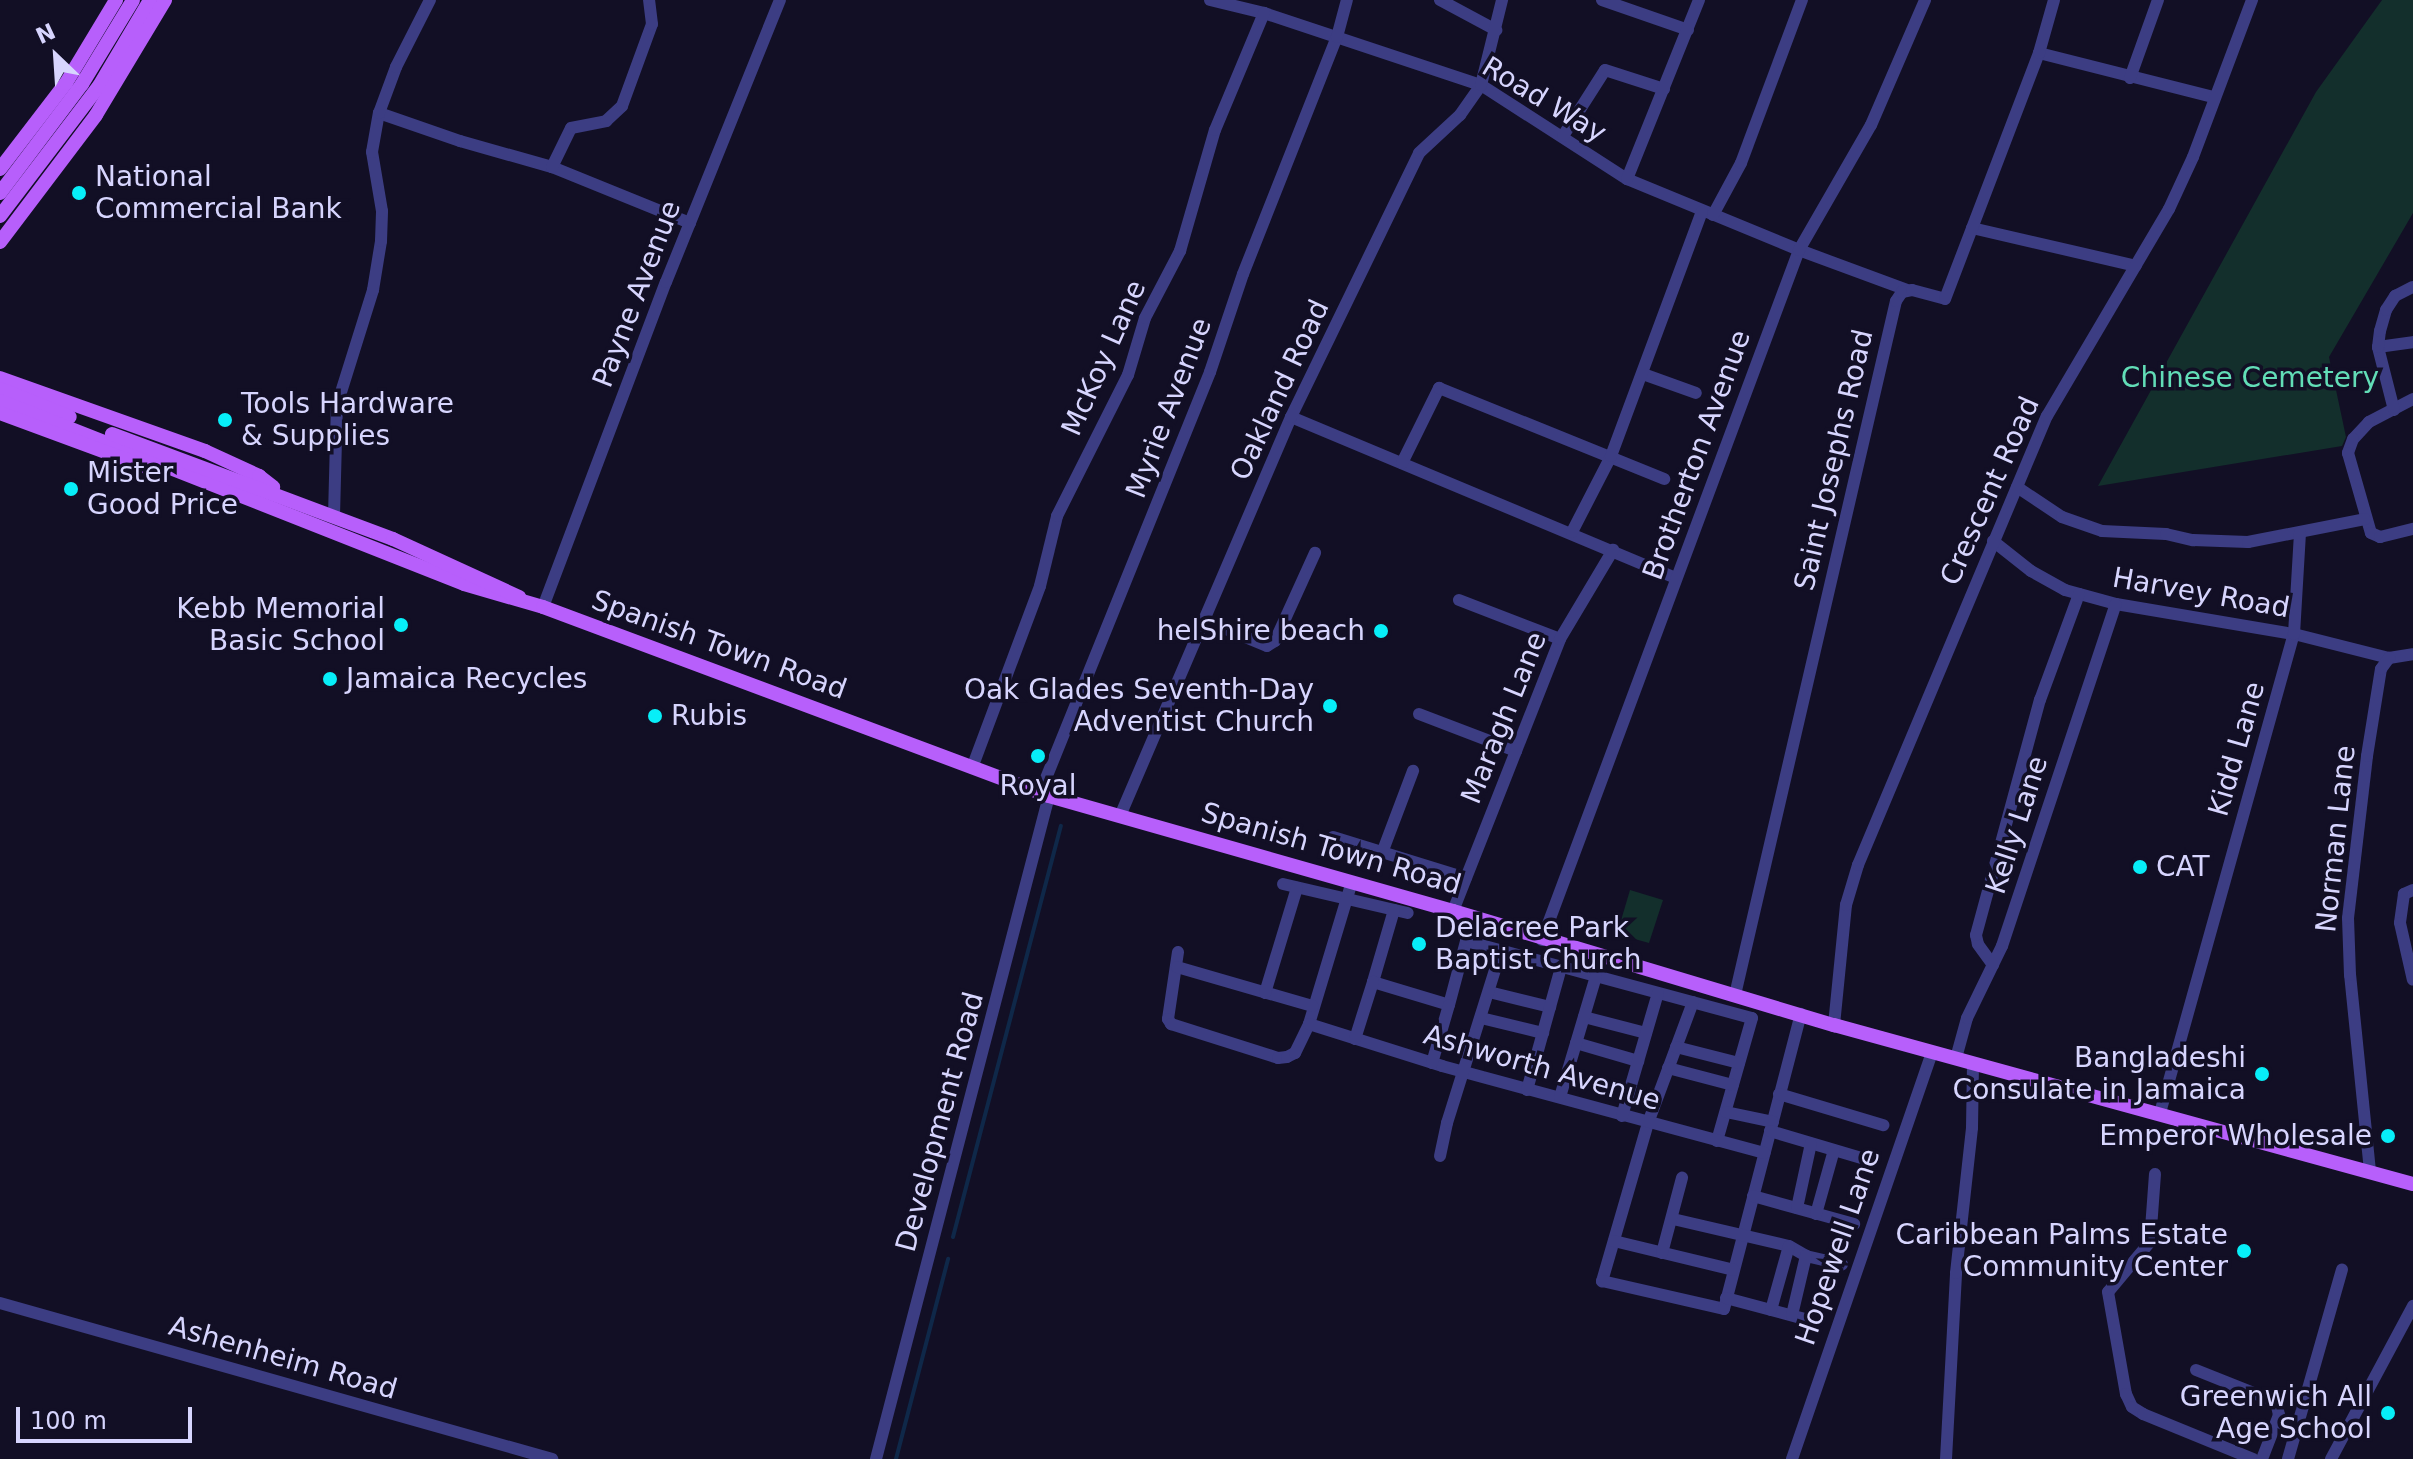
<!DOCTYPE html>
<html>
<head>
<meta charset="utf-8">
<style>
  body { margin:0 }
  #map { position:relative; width:2413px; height:1459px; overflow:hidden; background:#120f25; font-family:"DejaVu Sans",sans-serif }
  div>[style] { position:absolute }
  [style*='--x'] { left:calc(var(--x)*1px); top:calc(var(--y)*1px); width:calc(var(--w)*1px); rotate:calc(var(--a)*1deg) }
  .green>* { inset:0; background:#132f2c }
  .stream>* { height:4px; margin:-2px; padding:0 2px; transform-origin:2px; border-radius:2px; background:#0f2849 }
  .minor>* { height:12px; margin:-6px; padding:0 6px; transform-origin:6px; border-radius:6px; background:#3c3d83 }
  .major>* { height:14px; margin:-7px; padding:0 7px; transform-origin:7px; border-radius:7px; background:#b75ffb }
  .dots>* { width:22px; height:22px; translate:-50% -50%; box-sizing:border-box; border:4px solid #120f25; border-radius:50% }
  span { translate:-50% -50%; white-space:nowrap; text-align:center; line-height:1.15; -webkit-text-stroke:7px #120f25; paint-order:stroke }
  .street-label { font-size:28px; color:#d7d5fe }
  .poi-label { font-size:28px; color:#d7d5fe }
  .left { translate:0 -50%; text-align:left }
  .right { translate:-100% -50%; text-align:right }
  .park-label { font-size:28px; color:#62ddb7 }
  .north { position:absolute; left:16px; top:16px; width:80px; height:80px; -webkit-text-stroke:6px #120f25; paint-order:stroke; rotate:335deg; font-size:22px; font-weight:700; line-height:32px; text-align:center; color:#d7d5fe }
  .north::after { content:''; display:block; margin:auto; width:28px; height:36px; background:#d7d5fe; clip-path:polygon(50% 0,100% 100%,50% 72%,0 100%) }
  .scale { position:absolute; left:16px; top:1407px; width:176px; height:36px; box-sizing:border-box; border:4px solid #d7d5fe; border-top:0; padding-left:10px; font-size:24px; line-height:28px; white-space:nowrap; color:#d7d5fe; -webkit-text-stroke:6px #120f25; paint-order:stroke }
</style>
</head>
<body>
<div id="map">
  <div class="green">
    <div style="clip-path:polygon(2382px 0,2413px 0,2413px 213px,2329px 357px,2346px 437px,2342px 446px,2098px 486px,2316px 92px)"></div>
    <div style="clip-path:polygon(1630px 890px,1663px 900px,1649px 943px,1617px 934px)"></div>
  </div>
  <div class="stream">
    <div style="--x:953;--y:1237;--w:425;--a:-75.3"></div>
    <div style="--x:896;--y:1459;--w:207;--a:-75.4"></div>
  </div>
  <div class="minor">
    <div style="--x:1210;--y:0;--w:56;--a:13.5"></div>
    <div style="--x:1264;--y:13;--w:229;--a:18.4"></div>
    <div style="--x:1481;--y:85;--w:174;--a:32.8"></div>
    <div style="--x:1627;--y:179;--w:186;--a:22.4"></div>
    <div style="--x:1799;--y:250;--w:115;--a:20.3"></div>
    <div style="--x:1440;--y:0;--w:64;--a:28.2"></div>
    <div style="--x:1602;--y:0;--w:91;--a:19.2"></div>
    <div style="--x:2039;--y:53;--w:179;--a:14.2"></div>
    <div style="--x:2130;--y:78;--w:83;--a:-70.3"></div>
    <div style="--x:379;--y:113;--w:86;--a:19.1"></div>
    <div style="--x:460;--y:141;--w:96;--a:15.8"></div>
    <div style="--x:552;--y:167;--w:149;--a:22.1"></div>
    <div style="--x:1563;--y:136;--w:78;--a:-57.5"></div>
    <div style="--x:1605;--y:70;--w:62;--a:17.9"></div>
    <div style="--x:552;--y:167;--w:43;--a:-64"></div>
    <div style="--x:571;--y:128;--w:36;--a:-11"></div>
    <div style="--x:606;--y:121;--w:22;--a:-43"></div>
    <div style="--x:622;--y:106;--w:87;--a:-69.9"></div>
    <div style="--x:652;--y:24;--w:24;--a:-97"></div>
    <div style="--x:1627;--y:179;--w:193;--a:-68.1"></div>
    <div style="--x:1713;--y:215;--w:59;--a:-61.7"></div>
    <div style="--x:1741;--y:163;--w:174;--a:-69.5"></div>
    <div style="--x:1972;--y:228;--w:168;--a:13"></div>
    <div style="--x:2378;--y:347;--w:35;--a:-8"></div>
    <div style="--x:1643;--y:374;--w:56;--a:19.7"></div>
    <div style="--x:2413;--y:399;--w:50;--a:152.4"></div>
    <div style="--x:2369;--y:422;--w:23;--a:133"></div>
    <div style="--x:2353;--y:439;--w:15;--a:110"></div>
    <div style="--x:2348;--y:453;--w:83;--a:74"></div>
    <div style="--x:2371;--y:533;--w:10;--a:24"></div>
    <div style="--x:2380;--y:537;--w:34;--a:-14"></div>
    <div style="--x:2394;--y:410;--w:65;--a:-104.3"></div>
    <div style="--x:2378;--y:347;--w:16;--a:-83"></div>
    <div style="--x:2380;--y:331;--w:22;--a:-74"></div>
    <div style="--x:2386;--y:310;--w:17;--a:-57"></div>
    <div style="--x:2395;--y:296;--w:20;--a:-27"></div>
    <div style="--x:1291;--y:417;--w:417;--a:22.7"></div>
    <div style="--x:1402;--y:463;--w:84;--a:-63.7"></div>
    <div style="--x:1439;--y:388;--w:243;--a:22"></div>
    <div style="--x:2017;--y:487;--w:54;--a:33.7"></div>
    <div style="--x:2062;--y:517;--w:42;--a:19.3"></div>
    <div style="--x:2102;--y:531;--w:64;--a:2.7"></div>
    <div style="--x:2166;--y:534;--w:28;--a:13"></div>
    <div style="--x:2193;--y:540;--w:55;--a:2.1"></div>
    <div style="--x:2248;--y:542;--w:119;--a:-11.1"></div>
    <div style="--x:334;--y:516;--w:111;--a:-88.5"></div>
    <div style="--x:337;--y:405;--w:121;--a:-72.6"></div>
    <div style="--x:373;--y:290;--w:50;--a:-80.7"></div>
    <div style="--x:381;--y:241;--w:30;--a:-88"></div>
    <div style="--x:382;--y:211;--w:60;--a:-99.6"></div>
    <div style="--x:372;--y:152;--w:40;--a:-80"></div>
    <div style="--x:379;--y:113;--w:49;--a:-69.7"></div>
    <div style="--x:396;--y:67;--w:75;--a:-63.1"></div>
    <div style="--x:1572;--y:532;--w:85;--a:-62.8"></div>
    <div style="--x:1611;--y:456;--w:261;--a:-69.6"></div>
    <div style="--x:1993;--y:541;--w:48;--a:38.3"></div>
    <div style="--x:2031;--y:571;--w:39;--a:29"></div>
    <div style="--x:2065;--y:590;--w:53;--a:15.4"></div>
    <div style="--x:2116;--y:604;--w:181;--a:9.6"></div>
    <div style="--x:2294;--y:634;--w:98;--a:14.2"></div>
    <div style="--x:2389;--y:658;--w:24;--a:-9"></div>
    <div style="--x:1459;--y:600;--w:108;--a:21.1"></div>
    <div style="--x:543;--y:607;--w:347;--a:-69.3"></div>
    <div style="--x:666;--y:282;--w:304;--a:-68"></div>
    <div style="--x:1204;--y:620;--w:68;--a:22.4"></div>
    <div style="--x:1267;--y:646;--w:9;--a:-32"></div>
    <div style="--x:1275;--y:641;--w:97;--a:-65.6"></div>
    <div style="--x:1419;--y:714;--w:104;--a:20.9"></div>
    <div style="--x:972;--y:768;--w:194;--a:-69.5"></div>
    <div style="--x:1040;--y:586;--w:72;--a:-76.3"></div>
    <div style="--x:1057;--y:516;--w:158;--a:-63.3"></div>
    <div style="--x:1128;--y:375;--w:59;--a:-73.4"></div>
    <div style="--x:1145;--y:318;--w:76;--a:-62.4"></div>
    <div style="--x:1180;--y:251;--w:126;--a:-73.9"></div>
    <div style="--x:1215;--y:130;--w:127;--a:-67.3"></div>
    <div style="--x:1040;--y:793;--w:454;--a:-68"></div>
    <div style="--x:1210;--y:372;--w:103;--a:-71.4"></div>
    <div style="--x:1243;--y:274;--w:255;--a:-68.4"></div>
    <div style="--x:1337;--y:37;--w:38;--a:-75"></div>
    <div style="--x:1120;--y:816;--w:434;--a:-66.8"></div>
    <div style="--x:1291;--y:417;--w:293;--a:-64.1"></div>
    <div style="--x:1419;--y:153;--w:56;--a:-42.8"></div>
    <div style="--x:1460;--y:115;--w:37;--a:-55"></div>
    <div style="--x:1481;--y:85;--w:88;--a:-76.1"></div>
    <div style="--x:1333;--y:837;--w:139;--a:17.1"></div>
    <div style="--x:1382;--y:853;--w:88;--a:-69.3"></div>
    <div style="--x:1283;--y:884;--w:128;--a:13.1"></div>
    <div style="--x:2413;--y:890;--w:10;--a:156"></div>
    <div style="--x:2404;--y:894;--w:29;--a:98"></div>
    <div style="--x:2400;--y:923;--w:58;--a:77.2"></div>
    <div style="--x:1394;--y:910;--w:75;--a:106.3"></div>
    <div style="--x:1373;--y:982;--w:79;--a:16.8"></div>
    <div style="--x:1449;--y:1005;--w:66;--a:-75.1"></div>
    <div style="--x:1466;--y:941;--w:296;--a:15.1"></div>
    <div style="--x:1752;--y:1018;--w:128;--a:105.9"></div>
    <div style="--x:1453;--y:911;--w:292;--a:-68.5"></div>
    <div style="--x:1560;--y:639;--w:104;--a:-59.2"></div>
    <div style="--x:1542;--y:940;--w:736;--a:-69.57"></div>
    <div style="--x:1799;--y:250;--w:144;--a:-60.1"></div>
    <div style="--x:1871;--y:125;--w:136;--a:-66.6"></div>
    <div style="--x:1178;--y:952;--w:68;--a:98.5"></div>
    <div style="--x:1168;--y:1019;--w:6;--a:59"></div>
    <div style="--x:1171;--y:1024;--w:112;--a:17.6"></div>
    <div style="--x:1278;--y:1058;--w:9;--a:-6"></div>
    <div style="--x:1287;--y:1057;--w:9;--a:-27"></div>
    <div style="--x:1295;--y:1053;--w:32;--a:-64"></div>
    <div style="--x:1309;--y:1024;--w:148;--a:-73.2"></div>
    <div style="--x:1993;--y:965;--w:26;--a:-126"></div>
    <div style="--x:1978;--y:944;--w:9;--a:-103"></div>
    <div style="--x:1976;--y:935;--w:244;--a:-74.8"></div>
    <div style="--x:2040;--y:700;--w:113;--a:-69.8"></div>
    <div style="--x:1177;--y:967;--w:141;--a:16.1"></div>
    <div style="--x:1489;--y:992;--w:63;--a:13.8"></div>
    <div style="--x:1265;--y:993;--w:110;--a:-73.1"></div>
    <div style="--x:1735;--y:995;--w:712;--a:-76.94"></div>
    <div style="--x:1896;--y:301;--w:11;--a:-56"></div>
    <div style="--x:1902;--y:292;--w:10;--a:-11"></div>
    <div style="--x:1912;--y:290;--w:34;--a:15"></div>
    <div style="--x:1945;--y:299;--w:263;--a:-69.1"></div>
    <div style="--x:2039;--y:53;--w:55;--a:-74.2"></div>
    <div style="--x:1693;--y:1002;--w:129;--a:110.4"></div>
    <div style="--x:1648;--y:1123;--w:165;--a:106.2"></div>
    <div style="--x:1602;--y:1281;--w:125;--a:12.9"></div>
    <div style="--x:1724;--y:1309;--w:305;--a:-75.4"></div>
    <div style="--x:1584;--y:1017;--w:64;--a:14.5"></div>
    <div style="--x:1481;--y:1018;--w:64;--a:13.6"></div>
    <div style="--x:1309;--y:1024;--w:139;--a:17.5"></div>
    <div style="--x:1442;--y:1066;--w:334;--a:15.1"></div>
    <div style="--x:1834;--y:1025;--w:121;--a:-84.3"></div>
    <div style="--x:1846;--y:905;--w:42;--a:-73.3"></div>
    <div style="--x:1858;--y:865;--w:487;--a:-67.2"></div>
    <div style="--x:2047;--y:416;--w:240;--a:-59.5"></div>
    <div style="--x:2169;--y:209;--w:57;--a:-65.2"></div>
    <div style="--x:2193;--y:157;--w:168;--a:-69.4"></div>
    <div style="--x:1355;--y:1039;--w:60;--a:-72.5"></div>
    <div style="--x:1576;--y:1043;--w:65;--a:16.2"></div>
    <div style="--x:1676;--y:1047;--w:65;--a:14.3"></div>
    <div style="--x:1956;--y:1058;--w:41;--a:-74.6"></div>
    <div style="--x:1967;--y:1018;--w:80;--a:-64.1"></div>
    <div style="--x:2002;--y:946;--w:360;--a:-71.6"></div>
    <div style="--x:1432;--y:1063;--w:60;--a:-73.7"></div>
    <div style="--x:1668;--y:1068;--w:67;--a:14.7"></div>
    <div style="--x:1527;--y:1090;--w:128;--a:-74.5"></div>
    <div style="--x:1779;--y:1094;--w:109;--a:16.6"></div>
    <div style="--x:1560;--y:1097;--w:126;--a:-73.4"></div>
    <div style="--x:1726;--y:1112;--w:48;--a:12"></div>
    <div style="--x:2160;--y:1113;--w:497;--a:-74.4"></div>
    <div style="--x:2294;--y:634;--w:102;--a:-86.6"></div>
    <div style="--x:1622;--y:1116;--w:128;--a:-73.7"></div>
    <div style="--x:1770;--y:1131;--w:105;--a:16.5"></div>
    <div style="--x:1440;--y:1156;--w:34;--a:-78"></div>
    <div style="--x:1447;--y:1123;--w:180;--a:-72.6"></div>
    <div style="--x:2370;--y:1171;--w:197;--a:-95.8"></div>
    <div style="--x:2350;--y:975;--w:57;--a:-92"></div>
    <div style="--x:2348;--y:918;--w:163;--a:-83.3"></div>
    <div style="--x:2367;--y:756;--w:88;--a:-80.9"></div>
    <div style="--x:2381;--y:669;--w:14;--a:-54"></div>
    <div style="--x:2155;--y:1174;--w:68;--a:94.2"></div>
    <div style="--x:2150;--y:1242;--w:65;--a:130"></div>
    <div style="--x:2108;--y:1292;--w:104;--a:80"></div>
    <div style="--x:2126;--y:1394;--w:14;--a:65"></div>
    <div style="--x:2132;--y:1407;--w:13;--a:32"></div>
    <div style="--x:2143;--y:1414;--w:119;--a:22.2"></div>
    <div style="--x:1753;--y:1196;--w:105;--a:15.5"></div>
    <div style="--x:1797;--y:1208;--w:66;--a:-77.8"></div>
    <div style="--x:1816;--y:1214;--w:66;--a:-74.3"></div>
    <div style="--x:1673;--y:1219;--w:119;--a:13.1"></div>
    <div style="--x:1789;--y:1246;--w:20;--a:30"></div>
    <div style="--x:1806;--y:1256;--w:37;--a:13"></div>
    <div style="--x:1614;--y:1241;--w:123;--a:13.6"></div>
    <div style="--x:1662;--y:1253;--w:78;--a:-75.1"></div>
    <div style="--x:1726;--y:1298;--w:82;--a:14.9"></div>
    <div style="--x:0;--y:1303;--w:574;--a:15.78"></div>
    <div style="--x:1771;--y:1310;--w:66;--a:-74.3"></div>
    <div style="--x:1792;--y:1315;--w:61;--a:-76.7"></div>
    <div style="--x:2196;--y:1370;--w:86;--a:21.8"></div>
    <div style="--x:2276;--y:1402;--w:13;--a:77"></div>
    <div style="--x:2279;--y:1415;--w:47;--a:111.1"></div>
    <div style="--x:876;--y:1459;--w:685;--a:-75.38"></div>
    <div style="--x:1792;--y:1459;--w:430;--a:-71"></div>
    <div style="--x:1946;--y:1459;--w:186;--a:-86.9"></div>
    <div style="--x:1956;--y:1273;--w:146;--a:-83.7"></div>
    <div style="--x:1972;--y:1128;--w:65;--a:-89.1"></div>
    <div style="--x:2288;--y:1459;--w:197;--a:-74.1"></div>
    <div style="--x:2331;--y:1459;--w:174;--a:-61.8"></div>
  </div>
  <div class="major">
    <div style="--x:0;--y:169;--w:108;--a:-52.5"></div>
    <div style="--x:66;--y:83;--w:97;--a:-58.9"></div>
    <div style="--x:0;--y:193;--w:136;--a:-53"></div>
    <div style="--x:82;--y:84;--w:98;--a:-58.7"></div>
    <div style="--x:0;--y:216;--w:163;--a:-52.7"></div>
    <div style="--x:99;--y:86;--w:100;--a:-59.3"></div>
    <div style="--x:0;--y:242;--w:159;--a:-52.9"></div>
    <div style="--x:96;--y:115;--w:134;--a:-59"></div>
    <div style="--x:0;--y:378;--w:218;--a:19.6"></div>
    <div style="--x:205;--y:451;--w:60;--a:24.8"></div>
    <div style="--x:259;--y:476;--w:18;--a:38"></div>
    <div style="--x:0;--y:389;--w:75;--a:21.8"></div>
    <div style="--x:0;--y:401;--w:499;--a:21.5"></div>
    <div style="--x:464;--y:584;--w:82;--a:16.2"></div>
    <div style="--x:543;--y:607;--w:540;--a:20.48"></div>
    <div style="--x:1049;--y:796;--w:420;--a:15.9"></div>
    <div style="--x:1453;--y:911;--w:398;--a:16.7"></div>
    <div style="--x:1834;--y:1025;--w:600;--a:15.36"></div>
    <div style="--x:0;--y:413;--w:173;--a:20.3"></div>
    <div style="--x:112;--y:434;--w:300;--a:20.5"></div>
    <div style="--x:393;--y:539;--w:139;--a:24.7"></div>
  </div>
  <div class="dots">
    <div style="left:79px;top:193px;background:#07eef8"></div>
    <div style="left:225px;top:420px;background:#07eef8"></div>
    <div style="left:71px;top:489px;background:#07eef8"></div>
    <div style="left:401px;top:625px;background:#07eef8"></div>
    <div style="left:1381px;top:631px;background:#07eef8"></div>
    <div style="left:330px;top:679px;background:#07eef8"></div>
    <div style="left:1330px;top:706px;background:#07eef8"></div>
    <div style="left:655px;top:716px;background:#07eef8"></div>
    <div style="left:1038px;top:756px;background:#07eef8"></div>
    <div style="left:2140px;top:867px;background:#07eef8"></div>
    <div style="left:1419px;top:944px;background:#07eef8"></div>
    <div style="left:2262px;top:1074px;background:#07eef8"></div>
    <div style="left:2388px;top:1136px;background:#07eef8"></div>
    <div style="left:2244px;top:1251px;background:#07eef8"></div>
    <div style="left:2388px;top:1413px;background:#07eef8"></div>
  </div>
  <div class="street-label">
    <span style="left:1544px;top:100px;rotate:31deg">Road Way</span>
    <span style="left:637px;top:294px;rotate:-69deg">Payne Avenue</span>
    <span style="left:1104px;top:358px;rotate:-66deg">McKoy Lane</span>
    <span style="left:1280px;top:390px;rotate:-65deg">Oakland Road</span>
    <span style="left:1169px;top:408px;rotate:-69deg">Myrie Avenue</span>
    <span style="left:1697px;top:455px;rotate:-70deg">Brotherton Avenue</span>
    <span style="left:1834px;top:460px;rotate:-77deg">Saint Josephs Road</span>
    <span style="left:1990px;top:491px;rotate:-66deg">Crescent Road</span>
    <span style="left:2201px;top:593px;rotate:10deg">Harvey Road</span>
    <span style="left:719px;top:645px;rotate:20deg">Spanish Town Road</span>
    <span style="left:1504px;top:718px;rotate:-68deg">Maragh Lane</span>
    <span style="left:2237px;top:749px;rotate:-74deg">Kidd Lane</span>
    <span style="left:2017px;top:825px;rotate:-72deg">Kelly Lane</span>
    <span style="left:2336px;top:839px;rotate:-84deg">Norman Lane</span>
    <span style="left:1331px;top:849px;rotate:16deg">Spanish Town Road</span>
    <span style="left:1542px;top:1068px;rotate:16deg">Ashworth Avenue</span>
    <span style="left:940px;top:1122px;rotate:-75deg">Development Road</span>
    <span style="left:1838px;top:1247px;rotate:-71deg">Hopewell Lane</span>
    <span style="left:283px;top:1358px;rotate:16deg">Ashenheim Road</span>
  </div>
  <div class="poi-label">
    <span class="left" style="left:95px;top:193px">National<br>Commercial Bank</span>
    <span class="left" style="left:241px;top:420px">Tools Hardware<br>&amp; Supplies</span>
    <span class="left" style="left:87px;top:489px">Mister<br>Good Price</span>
    <span class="right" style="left:385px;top:625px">Kebb Memorial<br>Basic School</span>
    <span class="right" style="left:1365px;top:631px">helShire beach</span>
    <span class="left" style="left:346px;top:679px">Jamaica Recycles</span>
    <span class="right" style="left:1314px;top:706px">Oak Glades Seventh-Day<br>Adventist Church</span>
    <span class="left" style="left:671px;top:716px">Rubis</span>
    <span style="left:1038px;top:786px">Royal</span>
    <span class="left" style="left:2156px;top:867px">CAT</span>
    <span class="left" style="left:1435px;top:944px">Delacree Park<br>Baptist Church</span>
    <span class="right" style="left:2246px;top:1074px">Bangladeshi<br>Consulate in Jamaica</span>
    <span class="right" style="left:2372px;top:1136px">Emperor Wholesale</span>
    <span class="right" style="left:2228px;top:1251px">Caribbean Palms Estate<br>Community Center</span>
    <span class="right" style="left:2372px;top:1413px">Greenwich All<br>Age School</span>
  </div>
  <div class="park-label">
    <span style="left:2250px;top:378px">Chinese Cemetery</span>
  </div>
  <div class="north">N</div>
  <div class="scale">100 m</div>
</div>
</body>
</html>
